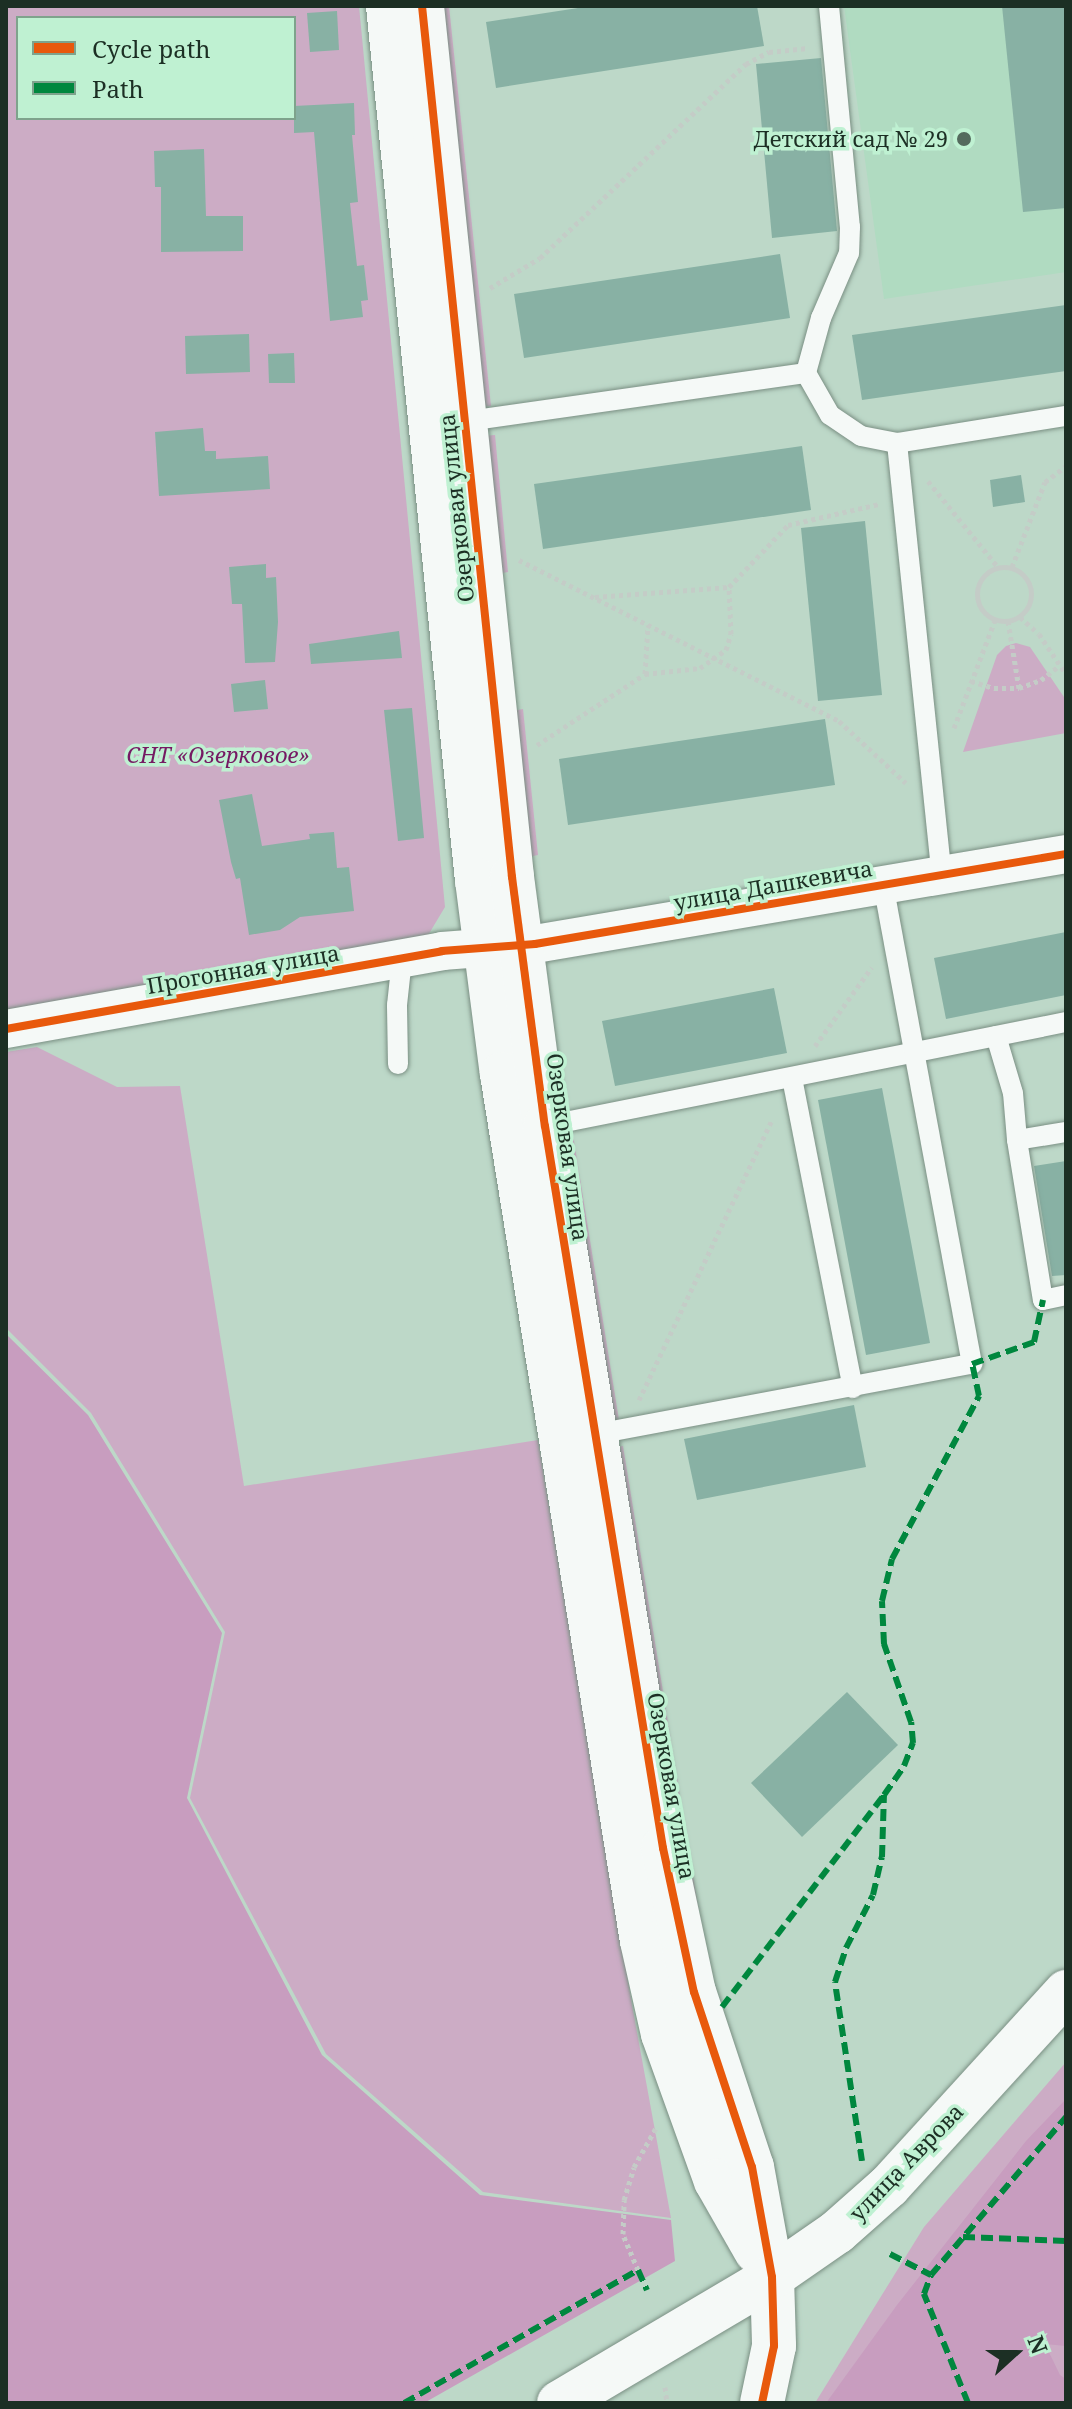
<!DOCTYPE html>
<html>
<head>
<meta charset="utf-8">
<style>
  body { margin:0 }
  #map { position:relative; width:1072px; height:2409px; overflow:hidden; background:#bdd8c8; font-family:"Noto Serif",serif }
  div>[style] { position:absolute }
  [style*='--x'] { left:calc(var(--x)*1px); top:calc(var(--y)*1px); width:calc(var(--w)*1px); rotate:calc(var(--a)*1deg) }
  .built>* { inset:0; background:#b0dbc1 }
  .green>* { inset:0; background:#ccacc5 }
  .forest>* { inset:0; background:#c89dbf }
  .building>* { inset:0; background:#88b1a4 }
  .path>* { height:5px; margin-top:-2.5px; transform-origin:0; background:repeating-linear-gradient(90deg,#c4ccc7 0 4px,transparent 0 8px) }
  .path>.ring { margin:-2.5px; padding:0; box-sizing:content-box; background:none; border:5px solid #c4ccc7; border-radius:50% }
  .roads { filter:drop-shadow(0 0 2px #7a8f83) drop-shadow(0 0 2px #7a8f83) }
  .service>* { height:20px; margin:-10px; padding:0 10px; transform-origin:10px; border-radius:10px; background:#f5f9f7 }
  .minor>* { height:38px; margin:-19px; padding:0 19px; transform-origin:19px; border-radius:19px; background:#f5f9f7 }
  .tertiary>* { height:44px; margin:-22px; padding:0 22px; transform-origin:22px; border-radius:22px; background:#f5f9f7 }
  .quiet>* { height:6px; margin-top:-3px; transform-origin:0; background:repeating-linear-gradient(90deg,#00873e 0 12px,transparent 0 18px) }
  .cycleway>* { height:8px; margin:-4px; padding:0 4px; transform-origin:4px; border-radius:4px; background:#e8590c }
  .dots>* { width:22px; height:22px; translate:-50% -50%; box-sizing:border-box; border:4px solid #bff1d2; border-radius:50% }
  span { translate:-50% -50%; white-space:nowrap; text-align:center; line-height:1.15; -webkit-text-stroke:7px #bff1d2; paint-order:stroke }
  .poi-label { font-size:22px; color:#1c2f24 }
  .right { translate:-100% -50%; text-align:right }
  .street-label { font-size:22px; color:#1c2f24 }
  .park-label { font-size:22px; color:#751a63; font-style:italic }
  .frame { position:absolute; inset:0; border:8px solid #1c2f24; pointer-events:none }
  .legend { position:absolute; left:16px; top:16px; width:280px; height:104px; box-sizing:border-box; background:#bff1d2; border:2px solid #7ea38c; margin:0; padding:10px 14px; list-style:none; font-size:24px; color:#1c2f24 }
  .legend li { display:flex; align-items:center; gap:16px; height:40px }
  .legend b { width:40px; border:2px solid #7ea38c }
  .north { position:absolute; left:976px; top:2313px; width:80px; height:80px; -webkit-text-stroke:6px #bff1d2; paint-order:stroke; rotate:69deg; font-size:22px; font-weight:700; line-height:32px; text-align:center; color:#1c2f24 }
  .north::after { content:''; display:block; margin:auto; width:28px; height:36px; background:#1c2f24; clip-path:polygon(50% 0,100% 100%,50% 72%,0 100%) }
</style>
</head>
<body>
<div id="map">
  <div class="built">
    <div style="clip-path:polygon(844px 6px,1066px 6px,1066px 272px,884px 299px)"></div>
  </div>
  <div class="green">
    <div style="clip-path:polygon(evenodd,6px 6px,359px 6px,445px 907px,427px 937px,6px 1015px,6px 6px,18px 18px,294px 18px,294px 118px,18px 118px,18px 18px)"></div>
    <div style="clip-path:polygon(439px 6px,449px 6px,491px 406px,480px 407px)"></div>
    <div style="clip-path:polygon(495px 435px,508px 572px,497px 574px,483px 436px)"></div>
    <div style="clip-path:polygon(1016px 643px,1030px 647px,1066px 700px,1066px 733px,963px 752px,997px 655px,1006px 646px)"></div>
    <div style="clip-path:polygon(523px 709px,538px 855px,528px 857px,512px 711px)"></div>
    <div style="clip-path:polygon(37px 1047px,117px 1087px,180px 1086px,244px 1486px,538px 1440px,632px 2005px,671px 2218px,483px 2192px,326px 2054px,190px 1798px,225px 1632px,91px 1413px,6px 1328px,6px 1052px)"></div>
    <div style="clip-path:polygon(573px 1135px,619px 1420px,610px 1421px,563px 1136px)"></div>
    <div style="clip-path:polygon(623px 1446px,712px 1992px,702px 1994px,613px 1448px)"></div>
    <div style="clip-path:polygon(1066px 2062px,1066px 2403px,815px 2403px,924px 2227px)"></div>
  </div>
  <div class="forest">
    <div style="clip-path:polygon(6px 1334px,88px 1415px,222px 1633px,187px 1798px,322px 2055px,480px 2195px,671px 2220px,675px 2261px,424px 2403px,6px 2403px)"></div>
    <div style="clip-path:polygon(1066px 2099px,1066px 2346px,1045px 2344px,1060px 2375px,1066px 2379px,1066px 2403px,826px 2403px,897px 2305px,1026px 2141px)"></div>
  </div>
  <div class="building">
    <div style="clip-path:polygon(591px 6px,757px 6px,764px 46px,496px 88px,486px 22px)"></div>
    <div style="clip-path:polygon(1002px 6px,1066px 6px,1066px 208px,1023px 212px)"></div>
    <div style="clip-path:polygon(337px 11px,339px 50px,310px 52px,307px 13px)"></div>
    <div style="clip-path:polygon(821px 58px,837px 231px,772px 238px,756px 64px)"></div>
    <div style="clip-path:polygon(354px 103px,355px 135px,352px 135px,358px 202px,350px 203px,357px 266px,364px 265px,368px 300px,361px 301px,363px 317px,330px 321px,314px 132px,294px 133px,294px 106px)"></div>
    <div style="clip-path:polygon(204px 149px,206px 216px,243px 216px,243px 251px,161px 252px,161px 187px,155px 187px,154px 151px)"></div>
    <div style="clip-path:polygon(780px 254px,790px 318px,524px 358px,514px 294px)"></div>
    <div style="clip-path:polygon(1066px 305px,1066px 371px,862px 400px,852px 335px)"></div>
    <div style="clip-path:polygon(249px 334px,250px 372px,186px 374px,185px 336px)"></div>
    <div style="clip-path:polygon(294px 353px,295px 383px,269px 383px,268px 354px)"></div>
    <div style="clip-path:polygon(203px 428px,205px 451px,216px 451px,216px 459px,268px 456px,270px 489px,159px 496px,155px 432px)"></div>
    <div style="clip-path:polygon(802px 446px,811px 510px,543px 549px,534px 484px)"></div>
    <div style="clip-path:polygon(1021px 475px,1025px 502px,993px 507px,990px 480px)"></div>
    <div style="clip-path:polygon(865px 521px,882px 695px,818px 701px,801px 528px)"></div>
    <div style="clip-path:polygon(266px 564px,266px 578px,276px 577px,278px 622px,275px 662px,245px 663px,242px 604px,232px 604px,229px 567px)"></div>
    <div style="clip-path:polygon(399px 631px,402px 658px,311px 664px,309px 644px)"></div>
    <div style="clip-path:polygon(265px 680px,268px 709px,234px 712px,231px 684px)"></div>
    <div style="clip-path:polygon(412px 708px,424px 838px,398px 841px,384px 710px)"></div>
    <div style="clip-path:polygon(825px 719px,835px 785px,568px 825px,559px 759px)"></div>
    <div style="clip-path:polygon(252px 794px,262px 846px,310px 839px,309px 834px,334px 832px,337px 868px,349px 867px,354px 911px,300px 917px,280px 930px,249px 935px,240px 878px,236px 879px,231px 862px,219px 800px)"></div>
    <div style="clip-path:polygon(1066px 932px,1066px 995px,946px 1019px,934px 958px)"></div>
    <div style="clip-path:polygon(774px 988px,787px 1053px,615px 1086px,602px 1021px)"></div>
    <div style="clip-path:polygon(882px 1088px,930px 1343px,866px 1355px,818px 1100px)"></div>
    <div style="clip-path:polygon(1066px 1161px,1066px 1275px,1052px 1276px,1034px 1166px)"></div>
    <div style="clip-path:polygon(854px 1405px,866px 1467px,697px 1500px,684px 1439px)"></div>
    <div style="clip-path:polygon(847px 1692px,898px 1745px,802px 1837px,751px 1783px)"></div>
  </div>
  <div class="path">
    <div style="--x:490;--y:288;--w:58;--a:-31"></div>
    <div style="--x:540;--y:258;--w:283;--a:-43.3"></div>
    <div style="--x:746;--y:64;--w:26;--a:-28"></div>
    <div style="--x:769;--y:52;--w:39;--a:-6"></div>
    <div style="--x:928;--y:481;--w:111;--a:50.9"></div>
    <div style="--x:519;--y:560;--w:358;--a:26.7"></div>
    <div style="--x:839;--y:721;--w:91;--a:42.8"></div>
    <div class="ring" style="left:977px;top:567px;width:49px;height:49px"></div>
    <div style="--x:1012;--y:567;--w:91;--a:-68.8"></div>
    <div style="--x:1045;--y:482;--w:26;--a:-37"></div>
    <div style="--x:595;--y:597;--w:134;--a:-4.3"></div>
    <div style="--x:1020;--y:617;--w:25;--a:42"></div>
    <div style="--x:1039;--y:634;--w:48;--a:56"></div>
    <div style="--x:1008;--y:621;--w:68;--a:80.7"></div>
    <div style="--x:645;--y:674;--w:55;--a:-6.2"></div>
    <div style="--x:700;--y:668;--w:32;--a:-35"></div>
    <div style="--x:726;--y:650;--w:17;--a:-73"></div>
    <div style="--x:731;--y:634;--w:47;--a:-92.4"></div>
    <div style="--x:729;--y:587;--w:86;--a:-46.4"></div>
    <div style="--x:788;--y:525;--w:93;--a:-13"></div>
    <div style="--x:971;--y:681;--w:24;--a:17"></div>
    <div style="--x:994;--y:688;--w:25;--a:0"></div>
    <div style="--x:1019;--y:688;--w:23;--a:-20"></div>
    <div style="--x:1041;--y:680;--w:24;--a:-38"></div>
    <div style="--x:954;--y:728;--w:116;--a:-69.2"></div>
    <div style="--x:537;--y:745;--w:129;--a:-33.3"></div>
    <div style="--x:645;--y:674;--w:49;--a:-86.5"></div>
    <div style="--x:815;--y:1046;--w:97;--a:-54.2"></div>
    <div style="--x:639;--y:1400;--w:310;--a:-64.6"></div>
    <div style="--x:638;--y:2270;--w:39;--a:-113"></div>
    <div style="--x:623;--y:2234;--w:34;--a:-88"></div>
    <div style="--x:624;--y:2200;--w:34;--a:-73"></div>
    <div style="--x:634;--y:2167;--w:47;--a:-60.7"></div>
    <div style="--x:665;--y:2387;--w:16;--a:83"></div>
  </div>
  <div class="roads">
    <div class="service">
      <div style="--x:829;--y:6;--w:222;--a:84.6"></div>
      <div style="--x:850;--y:227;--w:26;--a:92"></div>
      <div style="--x:849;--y:253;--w:71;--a:113.3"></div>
      <div style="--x:821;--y:318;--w:57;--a:105.3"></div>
      <div style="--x:806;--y:373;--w:48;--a:60.3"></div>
      <div style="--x:830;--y:415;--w:37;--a:34"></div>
      <div style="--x:861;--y:436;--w:37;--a:11"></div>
      <div style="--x:897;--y:443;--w:171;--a:-9.1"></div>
      <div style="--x:461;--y:422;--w:348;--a:-8.1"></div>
      <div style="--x:897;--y:443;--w:434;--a:84.1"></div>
      <div style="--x:996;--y:1036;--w:59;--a:73.4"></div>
      <div style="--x:1013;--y:1093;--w:47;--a:85.1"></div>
      <div style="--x:1017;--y:1140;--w:162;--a:80.8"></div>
      <div style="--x:1043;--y:1300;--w:24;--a:-12"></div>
      <div style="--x:398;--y:1064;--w:59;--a:-91"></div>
      <div style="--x:397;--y:1005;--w:46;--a:-83.8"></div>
      <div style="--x:792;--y:1078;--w:316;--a:78.9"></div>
      <div style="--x:545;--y:1126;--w:531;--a:-11.29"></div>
      <div style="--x:1017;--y:1140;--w:50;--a:-9.3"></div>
      <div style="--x:591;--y:1435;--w:388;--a:-10.6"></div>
      <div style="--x:972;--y:1364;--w:488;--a:-100.5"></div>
    </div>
    <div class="minor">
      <div style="--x:6;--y:1029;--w:443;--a:-10.1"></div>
      <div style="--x:442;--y:951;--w:93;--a:-4.3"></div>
      <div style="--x:535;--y:944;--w:539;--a:-9.62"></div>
    </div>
    <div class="tertiary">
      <div style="--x:388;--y:6;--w:879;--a:84.19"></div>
      <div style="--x:477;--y:880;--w:196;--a:82.7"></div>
      <div style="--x:502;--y:1074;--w:878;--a:80.83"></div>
      <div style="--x:642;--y:1941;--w:95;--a:77.3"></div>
      <div style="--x:663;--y:2034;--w:156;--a:70.2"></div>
      <div style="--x:716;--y:2181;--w:81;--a:60.3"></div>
      <div style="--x:422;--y:6;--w:876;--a:84.1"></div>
      <div style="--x:512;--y:877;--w:251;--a:82.5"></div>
      <div style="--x:545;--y:1126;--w:732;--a:80.72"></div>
      <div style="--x:663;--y:1848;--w:147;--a:77.9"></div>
      <div style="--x:694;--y:1992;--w:184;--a:71.7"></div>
      <div style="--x:752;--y:2167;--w:112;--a:79.7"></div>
      <div style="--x:772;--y:2277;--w:69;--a:88.3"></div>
      <div style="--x:774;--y:2346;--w:58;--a:101.9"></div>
      <div style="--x:559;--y:2403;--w:247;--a:-30.6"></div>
      <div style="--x:772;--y:2277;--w:79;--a:-34.7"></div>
      <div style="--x:837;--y:2232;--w:69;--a:-41.5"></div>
      <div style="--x:889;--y:2186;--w:263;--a:-47.6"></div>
    </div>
  </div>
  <div class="quiet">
    <div style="--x:722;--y:2007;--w:267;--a:-52.6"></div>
    <div style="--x:862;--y:2161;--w:181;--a:-98.6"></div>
    <div style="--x:835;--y:1982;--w:36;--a:-72"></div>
    <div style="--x:846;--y:1948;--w:59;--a:-63"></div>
    <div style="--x:873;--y:1895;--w:39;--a:-77"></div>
    <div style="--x:882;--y:1857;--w:62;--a:-88.2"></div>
    <div style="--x:884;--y:1795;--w:35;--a:-55"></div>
    <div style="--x:904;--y:1766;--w:25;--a:-69"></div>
    <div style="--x:913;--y:1743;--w:21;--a:-95"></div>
    <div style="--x:911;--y:1722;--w:83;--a:-109.1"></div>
    <div style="--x:884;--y:1644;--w:43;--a:-92.7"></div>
    <div style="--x:882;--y:1601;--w:43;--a:-76.6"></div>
    <div style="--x:892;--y:1559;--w:185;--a:-61.9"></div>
    <div style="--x:979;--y:1396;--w:33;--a:-102"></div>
    <div style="--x:972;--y:1364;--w:66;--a:-19.5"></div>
    <div style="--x:1034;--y:1342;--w:43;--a:-77.9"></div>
    <div style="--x:963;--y:2237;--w:103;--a:2.2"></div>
    <div style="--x:890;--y:2254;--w:46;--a:27.1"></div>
    <div style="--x:404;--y:2403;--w:269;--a:-29.6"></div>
    <div style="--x:638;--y:2270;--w:22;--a:66"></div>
    <div style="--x:968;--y:2403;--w:118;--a:-112"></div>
    <div style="--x:924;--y:2294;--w:20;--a:-70"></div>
    <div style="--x:931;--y:2275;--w:208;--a:-49.5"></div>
  </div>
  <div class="cycleway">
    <div style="--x:422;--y:6;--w:876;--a:84.1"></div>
    <div style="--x:512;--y:877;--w:251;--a:82.5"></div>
    <div style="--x:545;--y:1126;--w:732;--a:80.72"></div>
    <div style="--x:663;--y:1848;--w:147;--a:77.9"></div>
    <div style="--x:694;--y:1992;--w:184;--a:71.7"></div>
    <div style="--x:752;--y:2167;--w:112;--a:79.7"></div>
    <div style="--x:772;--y:2277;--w:69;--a:88.3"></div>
    <div style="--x:774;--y:2346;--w:58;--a:101.9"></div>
    <div style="--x:6;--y:1029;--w:443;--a:-10.1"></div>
    <div style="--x:442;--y:951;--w:93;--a:-4.3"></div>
    <div style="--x:535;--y:944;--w:539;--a:-9.62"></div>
  </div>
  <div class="dots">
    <div style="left:964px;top:139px;background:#546a5d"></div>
  </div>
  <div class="poi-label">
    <span class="right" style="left:948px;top:139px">Детский сад № 29</span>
  </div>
  <div class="street-label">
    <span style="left:456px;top:508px;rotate:-96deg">Озерковая улица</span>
    <span style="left:773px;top:885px;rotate:-10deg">улица Дашкевича</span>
    <span style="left:243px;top:969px;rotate:-10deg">Прогонная улица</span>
    <span style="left:568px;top:1147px;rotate:82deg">Озерковая улица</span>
    <span style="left:672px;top:1786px;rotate:80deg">Озерковая улица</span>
    <span style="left:906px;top:2162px;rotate:-46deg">улица Аврова</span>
  </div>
  <div class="park-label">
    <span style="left:218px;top:755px">СНТ «Озерковое»</span>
  </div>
  <div class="frame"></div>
  <ul class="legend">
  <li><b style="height:10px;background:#e8590c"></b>Cycle path</li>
  <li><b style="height:10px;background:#00873e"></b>Path</li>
  </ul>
  <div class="north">N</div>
</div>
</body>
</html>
